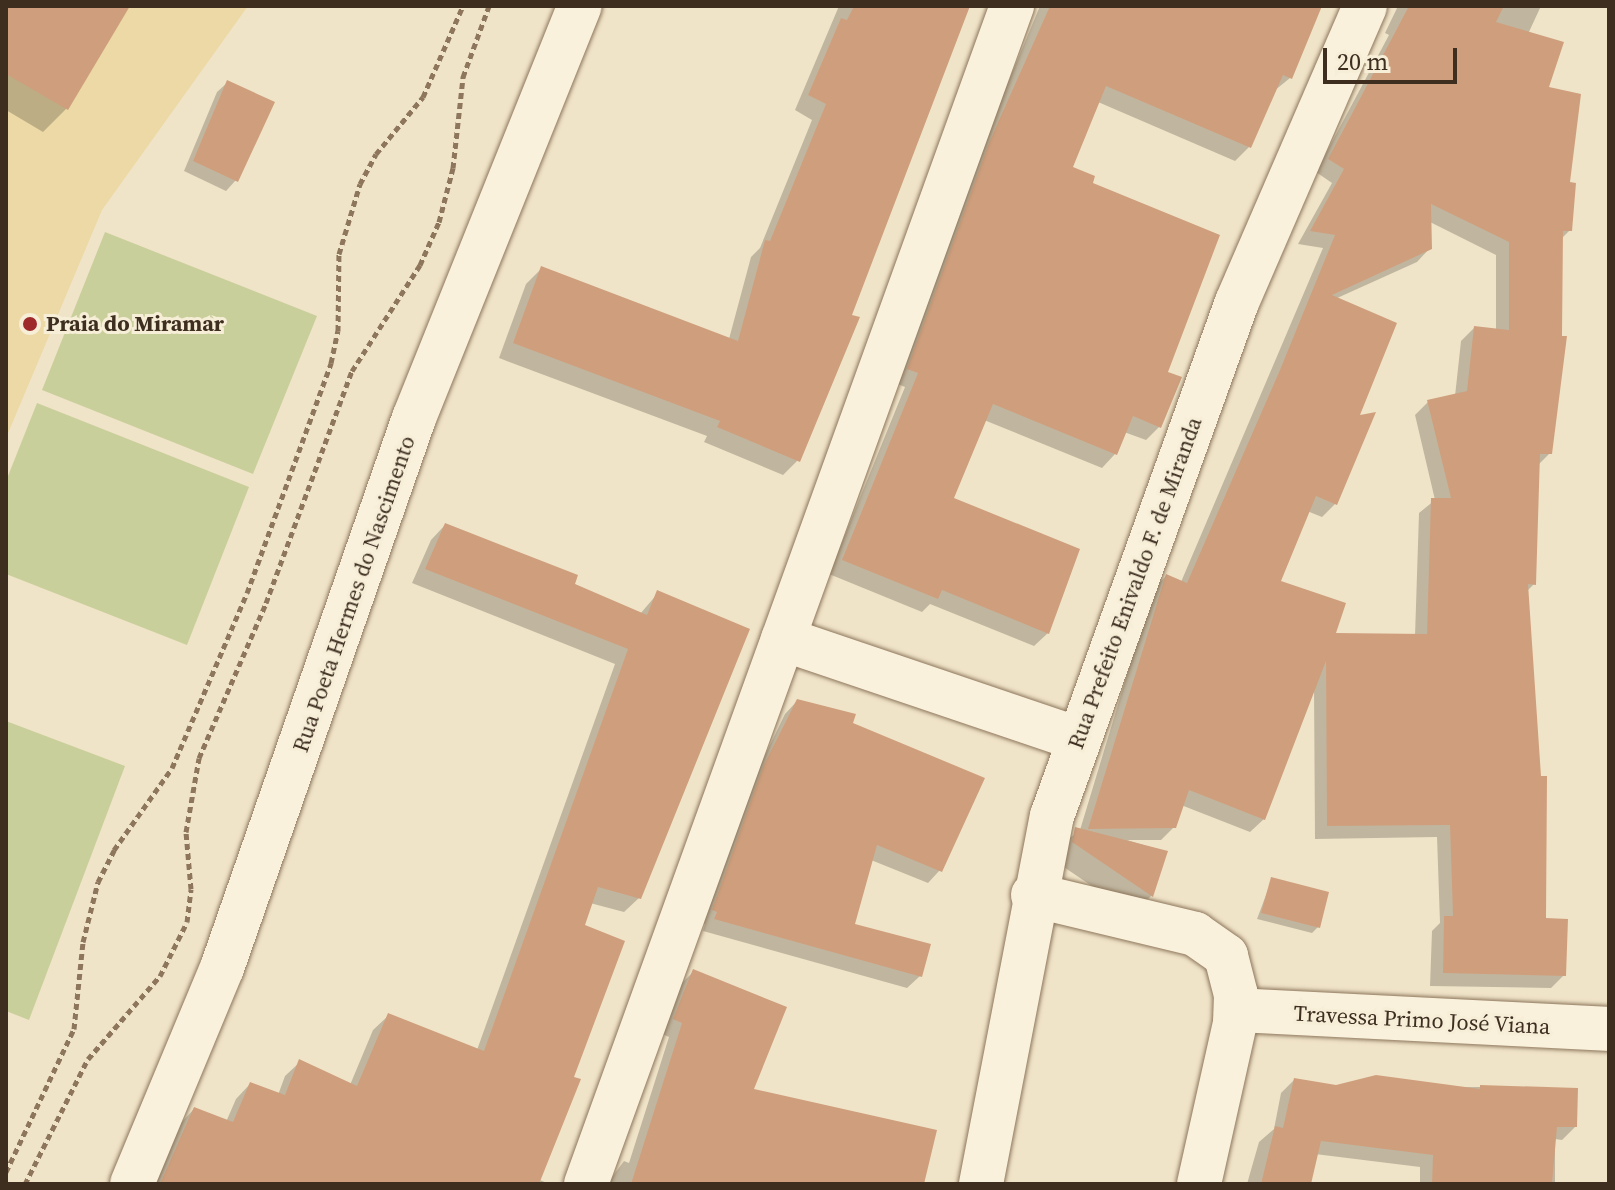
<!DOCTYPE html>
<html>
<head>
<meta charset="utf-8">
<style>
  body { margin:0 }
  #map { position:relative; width:1615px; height:1190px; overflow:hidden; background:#f0e4c8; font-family:"Source Serif 4",serif }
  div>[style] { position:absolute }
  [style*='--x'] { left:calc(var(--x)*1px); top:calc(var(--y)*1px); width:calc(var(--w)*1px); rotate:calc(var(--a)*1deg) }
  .green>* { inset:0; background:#c9cf9b }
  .sand>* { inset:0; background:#ecd9a5 }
  .shadow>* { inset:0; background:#0003 }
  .building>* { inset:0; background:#cf9f7d }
  .path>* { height:5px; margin-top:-2.5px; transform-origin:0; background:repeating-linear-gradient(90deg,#8d765c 0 6px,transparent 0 10px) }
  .roads { filter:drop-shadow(0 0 2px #8d765c) drop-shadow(0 0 2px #8d765c) }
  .street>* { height:44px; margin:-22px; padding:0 22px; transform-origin:22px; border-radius:22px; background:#faf1dc }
  .dots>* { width:22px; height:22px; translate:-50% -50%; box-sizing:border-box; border:4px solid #f7eed8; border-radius:50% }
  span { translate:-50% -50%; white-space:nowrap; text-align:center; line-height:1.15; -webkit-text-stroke:6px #f7eed8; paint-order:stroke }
  .poi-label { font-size:22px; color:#3d2e20; font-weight:700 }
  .left { translate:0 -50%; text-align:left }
  .street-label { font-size:22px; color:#3d2e20 }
  .frame { position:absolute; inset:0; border:8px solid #3d2e20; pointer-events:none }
  .scale { position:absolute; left:1323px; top:48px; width:134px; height:36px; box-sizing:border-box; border:4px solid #3d2e20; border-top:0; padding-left:10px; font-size:24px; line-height:28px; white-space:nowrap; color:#3d2e20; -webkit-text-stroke:6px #f7eed8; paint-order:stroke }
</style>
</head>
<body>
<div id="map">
  <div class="green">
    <div style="clip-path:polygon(105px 232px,317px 316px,253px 474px,42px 390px)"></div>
    <div style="clip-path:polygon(37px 403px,249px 487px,187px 645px,6px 574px,6px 481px)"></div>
    <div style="clip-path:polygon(6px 721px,125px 766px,29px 1020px,6px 1011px)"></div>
  </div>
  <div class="sand">
    <div style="clip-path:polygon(6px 6px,248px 6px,102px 210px,6px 438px)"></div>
  </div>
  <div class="shadow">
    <div style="clip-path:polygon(6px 6px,127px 6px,66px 109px,43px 132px,6px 110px)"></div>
    <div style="clip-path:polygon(839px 6px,949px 6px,798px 460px,783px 475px,704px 442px,707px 436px,499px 358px,526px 284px,541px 269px,729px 339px,751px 257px,760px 248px,812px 120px,795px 110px)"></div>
    <div style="clip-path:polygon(1040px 6px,1315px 6px,1290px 78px,1274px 91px,1249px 147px,1235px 161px,1098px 102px,1071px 168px,1090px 184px,1165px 373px,1159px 427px,1146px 440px,1124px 432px,1115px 454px,1102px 468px,984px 420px,952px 499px,1048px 633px,1034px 646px,930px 604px,922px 612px,829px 574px,905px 387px,895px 383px,976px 159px)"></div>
    <div style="clip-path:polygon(evenodd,1398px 6px,1541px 6px,1528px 34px,1568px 184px,1570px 230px,1561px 239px,1550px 453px,1537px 466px,1534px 584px,1527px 591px,1544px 920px,1564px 975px,1551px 988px,1430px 986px,1432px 931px,1440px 923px,1437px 837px,1315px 839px,1314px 688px,1264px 819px,1250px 832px,1181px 805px,1174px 827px,1161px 840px,1127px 840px,1166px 852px,1151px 896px,1133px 914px,1055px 861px,1058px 847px,1080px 830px,1153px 589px,1166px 576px,1181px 582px,1323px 248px,1298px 244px,1332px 183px,1316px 172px,1389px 35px,1385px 33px,1398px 6px,1430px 222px,1496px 255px,1496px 330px,1474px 328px,1461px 341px,1455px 396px,1428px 402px,1415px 415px,1435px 500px,1419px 513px,1415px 636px,1333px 635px,1278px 582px,1307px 511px,1322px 517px,1335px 504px,1357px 418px,1335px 299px,1417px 262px,1430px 248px,1430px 222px)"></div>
    <div style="clip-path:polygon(228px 82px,236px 180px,226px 191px,184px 171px,217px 92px)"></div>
    <div style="clip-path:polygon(445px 525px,640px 614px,658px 593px,639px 898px,624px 912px,590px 903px,582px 926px,537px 1179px,550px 1184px,153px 1184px,180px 1124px,194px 1109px,226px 1122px,236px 1099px,250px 1084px,278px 1095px,285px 1076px,300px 1062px,350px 1085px,373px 1030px,388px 1016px,477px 1050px,615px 664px,412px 583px,431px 540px)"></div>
    <div style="clip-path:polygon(797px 701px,851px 725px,940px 870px,928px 883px,871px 860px,853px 925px,920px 976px,907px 988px,703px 931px,705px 924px,701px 922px,752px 782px,785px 714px)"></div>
    <div style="clip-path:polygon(1272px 879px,1318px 927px,1312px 933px,1257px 919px)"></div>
    <div style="clip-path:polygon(694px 971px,751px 1091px,922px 1184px,607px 1184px,624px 1161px,629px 1163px,669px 1037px,660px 1033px,679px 986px)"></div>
    <div style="clip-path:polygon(1294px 1080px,1336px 1088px,1481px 1087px,1575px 1127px,1562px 1140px,1555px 1139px,1555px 1184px,1420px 1184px,1420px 1167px,1315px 1154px,1305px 1184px,1247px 1184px,1259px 1142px,1274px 1129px,1281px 1093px)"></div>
  </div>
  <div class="building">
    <div style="clip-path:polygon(6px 6px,130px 6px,68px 110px,6px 74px)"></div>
    <div style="clip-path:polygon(854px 6px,970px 6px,852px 315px,860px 317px,800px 462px,717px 427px,720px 421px,513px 343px,541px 266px,738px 341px,765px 240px,770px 241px,826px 104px,808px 95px,841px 18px,847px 20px)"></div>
    <div style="clip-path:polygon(1050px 6px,1322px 6px,1292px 79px,1283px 75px,1251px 148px,1106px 86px,1073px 167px,1095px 176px,1093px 183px,1220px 235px,1168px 372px,1182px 377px,1161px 428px,1133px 416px,1117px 455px,993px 404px,954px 498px,1080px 549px,1049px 634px,942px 590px,938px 599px,842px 560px,918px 373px,907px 369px,989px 143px)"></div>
    <div style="clip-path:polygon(evenodd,1409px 6px,1504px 6px,1496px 22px,1564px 42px,1549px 87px,1581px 94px,1570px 182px,1576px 183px,1572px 231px,1563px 231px,1562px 336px,1567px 336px,1552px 454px,1540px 454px,1536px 585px,1528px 584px,1541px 776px,1547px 776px,1546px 918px,1568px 919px,1566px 976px,1443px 973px,1444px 916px,1453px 916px,1450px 825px,1327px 826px,1326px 661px,1265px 820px,1189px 790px,1176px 828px,1088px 829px,1166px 574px,1187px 583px,1280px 370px,1335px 235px,1310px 231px,1344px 169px,1328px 159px,1409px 6px,1431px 204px,1509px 242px,1509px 330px,1474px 326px,1467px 391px,1427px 400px,1451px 498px,1431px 498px,1427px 634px,1336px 633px,1346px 603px,1281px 581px,1316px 496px,1337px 505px,1376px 412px,1360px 415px,1397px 323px,1332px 295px,1432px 249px,1431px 204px)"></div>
    <div style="clip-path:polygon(227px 80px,275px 102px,238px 182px,193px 161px)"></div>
    <div style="clip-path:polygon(445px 523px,578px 575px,575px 584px,647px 615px,657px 590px,750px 629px,641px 899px,598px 887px,585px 925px,625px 941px,574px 1077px,581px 1079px,539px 1184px,160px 1184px,194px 1107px,233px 1122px,250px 1082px,285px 1095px,299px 1059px,357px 1086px,388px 1013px,484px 1051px,628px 649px,425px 569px)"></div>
    <div style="clip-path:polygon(797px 699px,856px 714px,853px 723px,985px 778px,942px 872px,877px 845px,855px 924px,931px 944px,922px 977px,714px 919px,717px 912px,712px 910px,763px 767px)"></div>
    <div style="clip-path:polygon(1075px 827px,1168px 851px,1153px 897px,1072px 842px)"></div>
    <div style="clip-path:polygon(1271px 877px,1329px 892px,1320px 928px,1261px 913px)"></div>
    <div style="clip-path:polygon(693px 969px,787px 1007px,754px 1089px,937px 1130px,924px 1184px,631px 1184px,682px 1023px,673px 1019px)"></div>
    <div style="clip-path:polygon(1376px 1075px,1480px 1089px,1480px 1085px,1578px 1088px,1577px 1127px,1557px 1127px,1552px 1184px,1432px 1184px,1433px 1155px,1321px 1141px,1311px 1184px,1261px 1184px,1275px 1126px,1283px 1128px,1294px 1078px,1336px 1085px)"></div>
  </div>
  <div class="path">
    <div style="--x:6;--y:1172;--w:158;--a:-64.6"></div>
    <div style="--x:74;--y:1029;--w:87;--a:-84.1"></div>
    <div style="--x:83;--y:942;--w:62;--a:-76"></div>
    <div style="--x:98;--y:882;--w:36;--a:-63"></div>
    <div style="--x:114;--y:850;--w:100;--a:-54.7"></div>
    <div style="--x:172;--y:768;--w:190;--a:-66.8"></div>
    <div style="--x:247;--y:593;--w:245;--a:-69.9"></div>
    <div style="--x:331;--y:363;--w:33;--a:-78"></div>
    <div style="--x:338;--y:331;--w:77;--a:-89.3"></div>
    <div style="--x:339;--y:254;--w:73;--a:-73.3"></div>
    <div style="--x:360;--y:184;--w:34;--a:-62"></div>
    <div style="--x:376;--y:154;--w:74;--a:-50.5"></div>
    <div style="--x:423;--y:97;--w:99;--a:-66.3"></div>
    <div style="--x:25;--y:1184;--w:140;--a:-63.3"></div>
    <div style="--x:88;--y:1059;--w:110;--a:-49.1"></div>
    <div style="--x:160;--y:976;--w:60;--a:-63.4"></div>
    <div style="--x:187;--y:922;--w:33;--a:-83"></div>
    <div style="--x:191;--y:889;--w:57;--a:-95"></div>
    <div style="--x:186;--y:832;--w:75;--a:-80"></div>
    <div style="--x:199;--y:758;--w:169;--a:-66.6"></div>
    <div style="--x:266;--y:603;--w:247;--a:-69.7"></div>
    <div style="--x:352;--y:371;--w:126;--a:-57.3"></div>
    <div style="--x:420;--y:265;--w:47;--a:-66.2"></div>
    <div style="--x:439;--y:222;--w:56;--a:-75.5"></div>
    <div style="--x:453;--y:168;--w:92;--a:-83.7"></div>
    <div style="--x:463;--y:77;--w:76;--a:-69.9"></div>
  </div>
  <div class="roads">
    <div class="street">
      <div style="--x:783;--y:639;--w:311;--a:18.7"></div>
      <div style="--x:1033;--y:895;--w:167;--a:13.5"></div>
      <div style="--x:1195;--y:934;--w:38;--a:35"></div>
      <div style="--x:1226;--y:956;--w:40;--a:75.6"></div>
      <div style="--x:1236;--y:995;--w:28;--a:92"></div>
      <div style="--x:1235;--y:1023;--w:165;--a:102.6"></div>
      <div style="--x:1236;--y:1010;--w:373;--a:2.9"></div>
      <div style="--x:132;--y:1184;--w:234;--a:-67.4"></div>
      <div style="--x:222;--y:968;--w:583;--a:-70.76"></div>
      <div style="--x:414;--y:418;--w:444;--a:-68.1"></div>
      <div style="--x:586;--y:1184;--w:1253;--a:-70.12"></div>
      <div style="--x:981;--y:1184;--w:375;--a:-79.1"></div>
      <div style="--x:1052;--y:816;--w:546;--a:-70.21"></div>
      <div style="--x:1237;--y:302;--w:322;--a:-66.6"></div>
    </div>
  </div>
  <div class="dots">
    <div style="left:30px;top:324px;background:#9e2a2b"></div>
  </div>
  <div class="poi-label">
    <span class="left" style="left:46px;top:324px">Praia do Miramar</span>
  </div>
  <div class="street-label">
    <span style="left:1135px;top:583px;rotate:-70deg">Rua Prefeito Enivaldo F. de Miranda</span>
    <span style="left:354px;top:594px;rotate:-71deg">Rua Poeta Hermes do Nascimento</span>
    <span style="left:1422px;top:1020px;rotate:3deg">Travessa Primo José Viana</span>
  </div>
  <div class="frame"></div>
  <div class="scale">20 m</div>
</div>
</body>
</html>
